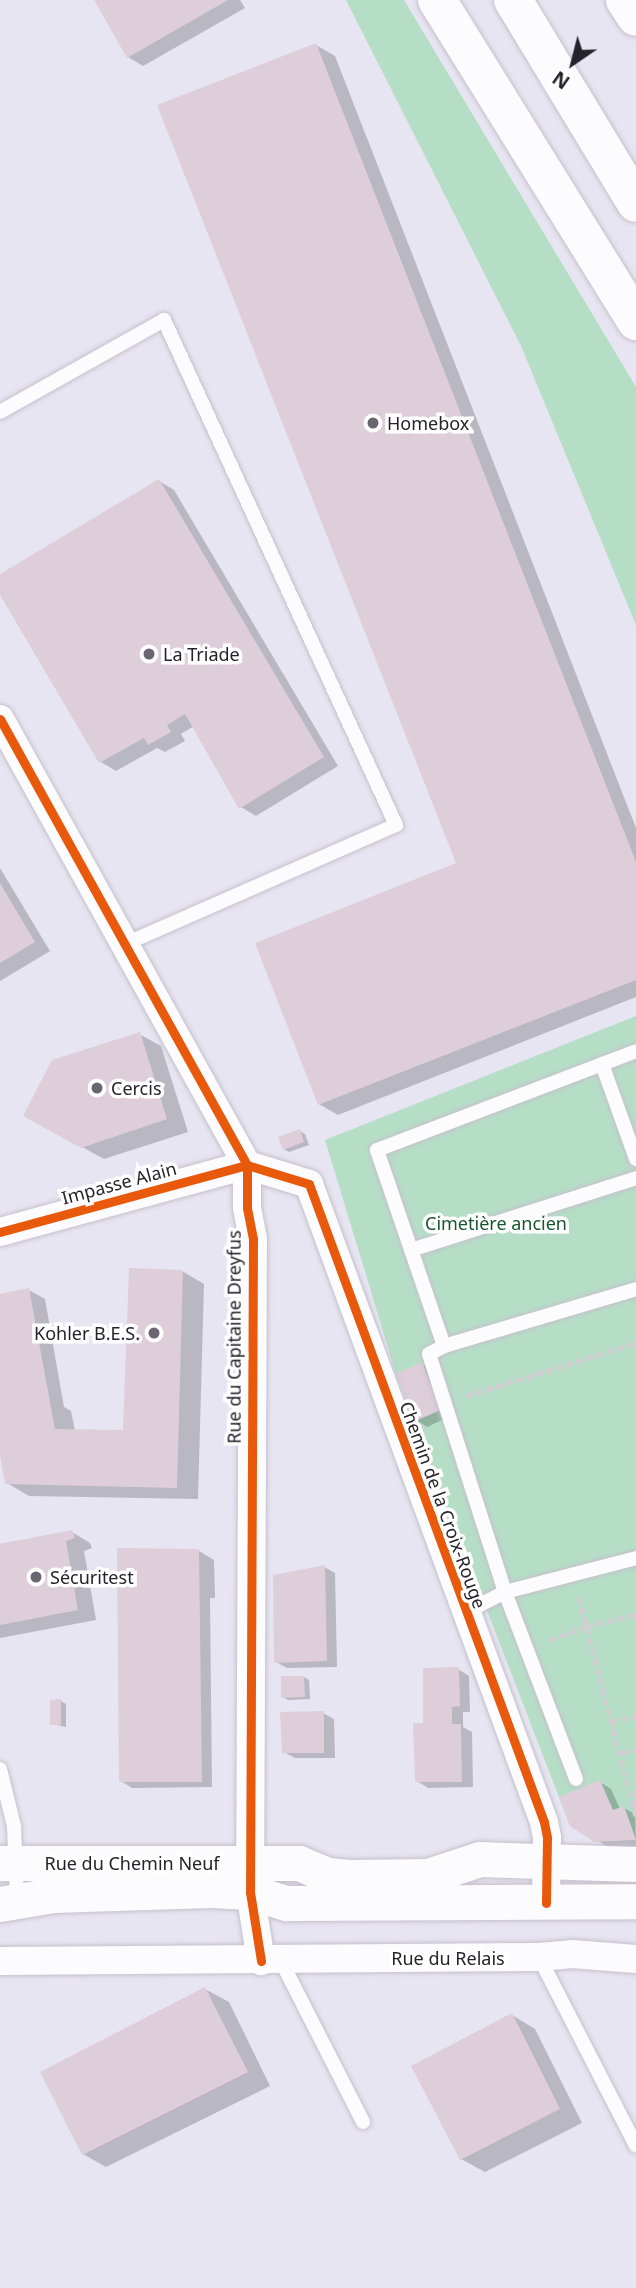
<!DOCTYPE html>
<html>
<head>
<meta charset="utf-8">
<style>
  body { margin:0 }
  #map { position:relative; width:636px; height:2288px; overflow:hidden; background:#e8e5f2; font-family:"Noto Sans",sans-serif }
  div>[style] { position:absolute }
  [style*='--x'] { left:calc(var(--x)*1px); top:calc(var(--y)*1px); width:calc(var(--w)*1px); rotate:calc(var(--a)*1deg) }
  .green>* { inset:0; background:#b6dec7 }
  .shadow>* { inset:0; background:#0003 }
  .building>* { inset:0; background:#ddced9 }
  .path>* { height:4.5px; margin-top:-2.25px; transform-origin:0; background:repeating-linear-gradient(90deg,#d0d0d3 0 7px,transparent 0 10.5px) }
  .roads { filter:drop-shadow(0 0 2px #c4c1cc) drop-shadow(0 0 2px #c4c1cc) }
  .service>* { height:14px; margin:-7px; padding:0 7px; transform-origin:7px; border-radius:7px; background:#fcfbfd }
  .minor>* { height:28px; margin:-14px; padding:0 14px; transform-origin:14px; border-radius:14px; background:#fcfbfd }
  .tertiary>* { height:35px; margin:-17.5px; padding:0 17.5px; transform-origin:17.5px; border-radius:17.5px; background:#fcfbfd }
  .motorway>* { height:38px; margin:-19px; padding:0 19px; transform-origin:19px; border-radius:19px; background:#fcfbfd }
  .cycleway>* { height:9px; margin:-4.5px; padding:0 4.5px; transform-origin:4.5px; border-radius:4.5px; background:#e8590c }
  .dots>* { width:19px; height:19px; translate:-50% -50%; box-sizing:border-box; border:4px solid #fff; border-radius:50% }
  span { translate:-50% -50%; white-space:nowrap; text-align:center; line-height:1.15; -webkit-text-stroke:7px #fff; paint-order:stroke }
  .poi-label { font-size:18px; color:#24222b }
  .left { translate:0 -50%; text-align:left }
  .right { translate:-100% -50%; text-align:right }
  .street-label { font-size:18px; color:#24222b }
  .park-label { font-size:18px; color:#17552e }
  .north { position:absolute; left:538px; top:28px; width:70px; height:70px; -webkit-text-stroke:5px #fff; paint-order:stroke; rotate:215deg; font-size:19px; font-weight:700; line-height:28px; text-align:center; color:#24222b }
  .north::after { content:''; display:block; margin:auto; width:24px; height:32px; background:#24222b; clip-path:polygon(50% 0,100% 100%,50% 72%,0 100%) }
</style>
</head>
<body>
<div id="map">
  <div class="green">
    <div style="clip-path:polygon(346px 0,404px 0,636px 387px,636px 625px,521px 346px)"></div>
    <div style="clip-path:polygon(636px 1016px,636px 1840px,595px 1842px,570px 1826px,396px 1374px,325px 1140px)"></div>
  </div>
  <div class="shadow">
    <div style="clip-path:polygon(96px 0,240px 0,245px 8px,143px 66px,128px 57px)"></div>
    <div style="clip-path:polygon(316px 45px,335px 56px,636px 828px,636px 997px,338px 1115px,319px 1104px,458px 864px)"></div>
    <div style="clip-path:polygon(159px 481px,174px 490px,338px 766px,256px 816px,241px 807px,194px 726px,181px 734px,185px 741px,165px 752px,157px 748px,116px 771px,101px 762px,0 591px,0 576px)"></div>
    <div style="clip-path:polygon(0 868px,50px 951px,0 981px)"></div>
    <div style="clip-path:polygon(139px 1034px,161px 1046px,188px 1132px,104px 1159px,47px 1128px)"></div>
    <div style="clip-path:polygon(300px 1131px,305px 1134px,309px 1145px,289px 1152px,284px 1149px)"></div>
    <div style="clip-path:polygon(182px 1271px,204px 1284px,198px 1499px,29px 1496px,7px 1483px,0 1445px,0 1296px,29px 1290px,45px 1299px,64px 1407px,71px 1411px,75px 1431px,125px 1431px)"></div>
    <div style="clip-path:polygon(422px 1364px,433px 1370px,451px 1416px,427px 1427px,416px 1420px)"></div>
    <div style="clip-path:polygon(72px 1532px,90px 1543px,92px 1548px,84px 1551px,96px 1620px,0 1638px,0 1544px)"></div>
    <div style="clip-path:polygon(199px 1551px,214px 1560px,215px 1598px,210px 1598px,212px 1787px,132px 1788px,121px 1781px)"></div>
    <div style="clip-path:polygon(324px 1567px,335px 1573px,337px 1667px,287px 1668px,276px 1662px)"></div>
    <div style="clip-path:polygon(458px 1669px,469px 1676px,470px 1712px,463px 1712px,463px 1727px,472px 1732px,473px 1787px,428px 1788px,417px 1781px,425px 1724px)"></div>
    <div style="clip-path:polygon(304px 1677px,309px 1680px,310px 1699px,288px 1700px,283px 1697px)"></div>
    <div style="clip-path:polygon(61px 1701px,66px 1704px,66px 1727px,52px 1724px)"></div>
    <div style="clip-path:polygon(323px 1713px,334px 1719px,335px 1758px,295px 1758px,284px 1752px)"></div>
    <div style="clip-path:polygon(600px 1782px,611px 1789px,620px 1809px,624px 1808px,635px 1814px,636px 1846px,608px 1847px,572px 1825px)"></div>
    <div style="clip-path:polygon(205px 1989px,229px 2002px,270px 2086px,106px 2167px,83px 2154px)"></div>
    <div style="clip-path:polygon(512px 2015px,535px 2029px,582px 2123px,485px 2172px,461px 2159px)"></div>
  </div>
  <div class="building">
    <div style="clip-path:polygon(94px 0,228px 0,127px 58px)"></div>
    <div style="clip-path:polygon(316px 43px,636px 862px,636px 980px,318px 1105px,255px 943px,456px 863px,157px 105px)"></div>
    <div style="clip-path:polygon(159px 479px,324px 757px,239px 809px,185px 714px,167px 725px,171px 732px,148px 745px,144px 738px,99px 763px,0 595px,0 574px)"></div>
    <div style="clip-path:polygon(0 883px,35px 942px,0 963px)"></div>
    <div style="clip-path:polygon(140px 1032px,167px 1119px,81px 1148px,23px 1116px,52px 1060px)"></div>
    <div style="clip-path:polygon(300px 1129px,304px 1142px,283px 1150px,278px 1137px)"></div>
    <div style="clip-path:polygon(129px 1268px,183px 1270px,177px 1488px,5px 1484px,0 1455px,0 1294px,29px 1288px,55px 1429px,123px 1430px)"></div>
    <div style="clip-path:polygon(422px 1362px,441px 1410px,415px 1421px,396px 1374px)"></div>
    <div style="clip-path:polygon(72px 1530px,75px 1538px,66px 1541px,78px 1610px,0 1625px,0 1544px)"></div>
    <div style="clip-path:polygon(117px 1548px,199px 1549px,202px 1782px,119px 1782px)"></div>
    <div style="clip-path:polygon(325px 1565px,327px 1661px,274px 1663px,273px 1575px)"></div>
    <div style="clip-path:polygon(459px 1667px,460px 1706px,452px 1707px,452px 1724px,461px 1724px,462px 1782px,415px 1782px,413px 1723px,423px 1723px,423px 1668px)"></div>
    <div style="clip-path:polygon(281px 1676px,304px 1676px,305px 1697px,281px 1698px)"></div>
    <div style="clip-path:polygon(61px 1699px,61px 1725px,50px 1725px,50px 1700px)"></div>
    <div style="clip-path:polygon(324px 1711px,324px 1753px,282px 1753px,280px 1712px)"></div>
    <div style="clip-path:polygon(600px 1780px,613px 1810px,624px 1806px,636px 1840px,595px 1842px,570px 1826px,559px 1797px)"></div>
    <div style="clip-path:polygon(205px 1987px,248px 2072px,82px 2155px,40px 2072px)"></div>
    <div style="clip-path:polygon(512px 2013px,560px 2109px,460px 2160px,411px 2066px)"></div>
  </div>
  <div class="path">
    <div style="--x:466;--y:1396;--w:178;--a:-17.3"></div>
    <div style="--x:579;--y:1597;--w:226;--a:75.4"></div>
    <div style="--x:550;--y:1640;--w:40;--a:-21"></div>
    <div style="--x:587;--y:1626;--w:50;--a:-13.8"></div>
    <div style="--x:611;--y:1721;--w:25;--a:-11"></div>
    <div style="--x:620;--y:1753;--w:16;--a:-11"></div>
  </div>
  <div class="roads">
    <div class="service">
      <div style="--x:0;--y:412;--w:188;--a:-29.3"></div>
      <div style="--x:164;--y:320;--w:556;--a:65.33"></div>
      <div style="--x:396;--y:825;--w:296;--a:156.3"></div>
      <div style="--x:602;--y:1064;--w:101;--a:70.3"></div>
      <div style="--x:411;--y:1250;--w:236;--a:-17.7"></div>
      <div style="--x:444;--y:1346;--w:207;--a:-108.9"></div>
      <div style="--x:377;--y:1150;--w:277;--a:-20.9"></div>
      <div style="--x:466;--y:1612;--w:44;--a:-27.1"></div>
      <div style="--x:505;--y:1592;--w:135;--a:-14.5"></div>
      <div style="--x:0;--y:1769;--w:59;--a:76.2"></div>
      <div style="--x:14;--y:1826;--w:76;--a:87.7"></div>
      <div style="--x:576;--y:1779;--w:200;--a:-110.8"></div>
      <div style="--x:505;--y:1592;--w:250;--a:-107.7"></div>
      <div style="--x:429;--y:1354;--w:17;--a:-28"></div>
      <div style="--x:444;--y:1346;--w:200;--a:-16.5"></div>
      <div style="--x:539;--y:1957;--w:212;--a:62.8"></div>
      <div style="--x:280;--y:1959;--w:183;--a:63"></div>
    </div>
    <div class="minor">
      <div style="--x:0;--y:719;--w:510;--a:61.02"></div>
      <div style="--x:247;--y:1165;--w:43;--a:90"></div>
      <div style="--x:247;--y:1208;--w:32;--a:79"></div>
      <div style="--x:253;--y:1239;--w:653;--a:90.26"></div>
      <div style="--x:250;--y:1892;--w:70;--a:80.9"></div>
      <div style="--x:0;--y:1232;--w:256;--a:-15.2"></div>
      <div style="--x:247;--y:1165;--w:65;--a:17"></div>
      <div style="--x:309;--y:1184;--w:680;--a:69.78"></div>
      <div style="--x:544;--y:1822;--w:16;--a:79"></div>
      <div style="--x:547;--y:1838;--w:65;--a:90.9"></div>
      <div style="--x:0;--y:1961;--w:539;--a:-0.43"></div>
      <div style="--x:539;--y:1957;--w:33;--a:-5"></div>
      <div style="--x:572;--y:1954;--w:64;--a:4.5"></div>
    </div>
    <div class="tertiary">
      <div style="--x:0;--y:1863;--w:299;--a:0"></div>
      <div style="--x:299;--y:1863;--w:30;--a:23"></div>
      <div style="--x:327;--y:1875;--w:23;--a:5"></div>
      <div style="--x:350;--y:1877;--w:78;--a:-0.7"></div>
      <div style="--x:428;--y:1876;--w:55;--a:-18.1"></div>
      <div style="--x:480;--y:1859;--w:156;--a:1.8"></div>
      <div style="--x:0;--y:1904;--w:54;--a:-9.6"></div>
      <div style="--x:53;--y:1895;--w:157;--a:-1.8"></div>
      <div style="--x:210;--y:1890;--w:40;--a:2.9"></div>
      <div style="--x:250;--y:1892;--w:39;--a:17"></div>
      <div style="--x:287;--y:1903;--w:349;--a:-0.3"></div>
    </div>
    <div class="motorway">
      <div style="--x:437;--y:0;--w:378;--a:58.2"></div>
      <div style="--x:513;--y:0;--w:237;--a:58.8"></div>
      <div style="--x:625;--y:0;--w:20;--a:57"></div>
    </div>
  </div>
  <div class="cycleway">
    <div style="--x:0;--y:719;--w:510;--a:61.02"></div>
    <div style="--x:247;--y:1165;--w:43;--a:90"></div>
    <div style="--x:247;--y:1208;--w:32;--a:79"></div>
    <div style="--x:253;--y:1239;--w:653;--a:90.26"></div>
    <div style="--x:250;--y:1892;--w:70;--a:80.9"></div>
    <div style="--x:0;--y:1232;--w:256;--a:-15.2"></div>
    <div style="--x:247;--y:1165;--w:65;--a:17"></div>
    <div style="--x:309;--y:1184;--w:680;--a:69.78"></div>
    <div style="--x:544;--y:1822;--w:16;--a:79"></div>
    <div style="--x:547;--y:1838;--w:65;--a:90.9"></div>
  </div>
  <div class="dots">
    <div style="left:373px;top:423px;background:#696671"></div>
    <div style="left:149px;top:654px;background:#696671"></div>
    <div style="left:97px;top:1088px;background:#696671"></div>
    <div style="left:154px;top:1333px;background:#696671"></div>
    <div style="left:36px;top:1577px;background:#696671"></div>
  </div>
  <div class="poi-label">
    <span class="left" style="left:387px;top:423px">Homebox</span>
    <span class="left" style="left:163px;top:654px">La Triade</span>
    <span class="left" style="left:111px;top:1088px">Cercis</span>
    <span class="right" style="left:140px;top:1333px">Kohler B.E.S.</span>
    <span class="left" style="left:50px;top:1577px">Sécuritest</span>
  </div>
  <div class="street-label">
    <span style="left:119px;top:1183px;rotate:-15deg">Impasse Alain</span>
    <span style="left:234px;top:1337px;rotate:-90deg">Rue du Capitaine Dreyfus</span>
    <span style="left:443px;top:1505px;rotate:70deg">Chemin de la Croix-Rouge</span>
    <span style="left:132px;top:1863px">Rue du Chemin Neuf</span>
    <span style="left:448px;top:1958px">Rue du Relais</span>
  </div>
  <div class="park-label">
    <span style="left:496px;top:1223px">Cimetière ancien</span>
  </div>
  <div class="north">N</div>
</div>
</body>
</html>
